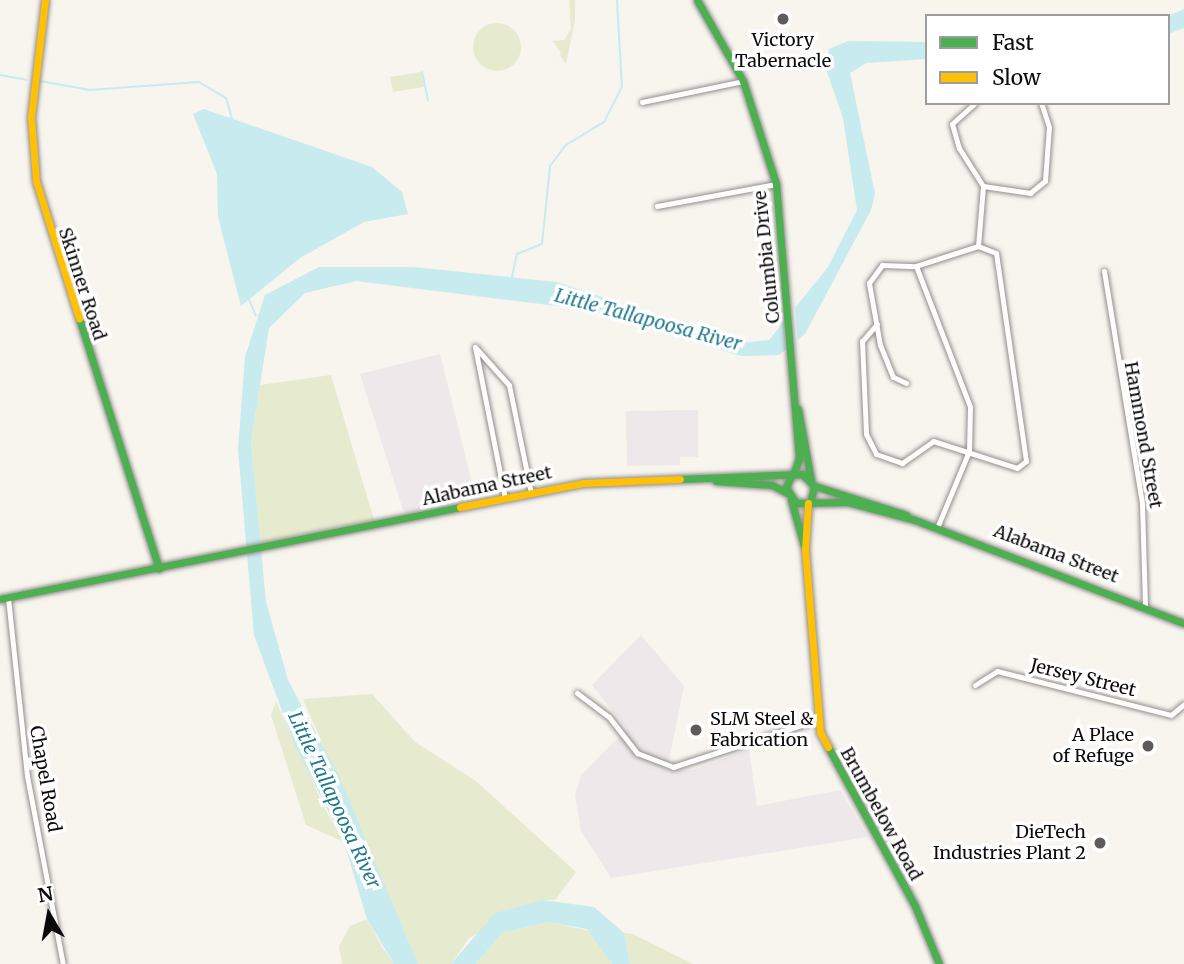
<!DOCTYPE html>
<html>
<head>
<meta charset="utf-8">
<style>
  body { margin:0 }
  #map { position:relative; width:1184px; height:964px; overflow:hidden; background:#f8f4ee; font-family:Merriweather,serif }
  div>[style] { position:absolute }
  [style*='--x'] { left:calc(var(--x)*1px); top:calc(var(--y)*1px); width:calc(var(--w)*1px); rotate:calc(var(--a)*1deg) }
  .industrial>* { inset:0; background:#eee8eb }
  .green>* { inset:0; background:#e6ebd0 }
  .round { border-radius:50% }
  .water>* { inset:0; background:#c7ebef }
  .pier>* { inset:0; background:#f8f4ee }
  .stream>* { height:2px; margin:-1px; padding:0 1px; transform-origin:1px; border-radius:1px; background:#c7ebef }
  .roads { filter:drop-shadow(0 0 2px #918f8d) drop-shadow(0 0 2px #918f8d) }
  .street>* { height:5px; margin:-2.5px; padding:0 2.5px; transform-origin:2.5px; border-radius:2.5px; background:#fefdfc }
  .fast>* { height:7px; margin:-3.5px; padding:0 3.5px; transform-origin:3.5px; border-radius:3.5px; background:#4caf50 }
  .slow>* { height:7px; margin:-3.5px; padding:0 3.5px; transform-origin:3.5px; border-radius:3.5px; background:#ffc107 }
  .dots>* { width:19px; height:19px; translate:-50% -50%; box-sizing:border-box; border:4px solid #fff; border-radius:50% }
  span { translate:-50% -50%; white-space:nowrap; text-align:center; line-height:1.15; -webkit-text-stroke:7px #fff; paint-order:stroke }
  .poi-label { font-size:18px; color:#0a0a0a }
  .left { translate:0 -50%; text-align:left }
  .right { translate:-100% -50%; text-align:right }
  .street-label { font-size:18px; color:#0a0a0a }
  .water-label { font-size:19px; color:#20798f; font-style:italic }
  .legend { position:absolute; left:925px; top:14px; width:245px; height:91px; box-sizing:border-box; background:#fff; border:2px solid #9d9d9d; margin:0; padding:9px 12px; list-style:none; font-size:21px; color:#0a0a0a }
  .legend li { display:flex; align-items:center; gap:14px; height:35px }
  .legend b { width:35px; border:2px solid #9d9d9d }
  .north { position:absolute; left:14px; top:880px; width:70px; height:70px; -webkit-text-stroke:5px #fff; paint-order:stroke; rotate:350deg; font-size:19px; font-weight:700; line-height:28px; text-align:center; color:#0a0a0a }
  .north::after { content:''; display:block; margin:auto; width:24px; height:32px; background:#0a0a0a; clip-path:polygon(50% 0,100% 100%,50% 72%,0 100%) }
</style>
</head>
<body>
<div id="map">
  <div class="industrial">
    <div style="clip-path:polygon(440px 354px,476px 499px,404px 513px,360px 374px)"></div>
    <div style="clip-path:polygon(698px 410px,698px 457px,680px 457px,680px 465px,627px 466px,626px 411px)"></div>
    <div style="clip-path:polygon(641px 635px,684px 686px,667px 770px,693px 770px,749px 749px,757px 806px,840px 790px,868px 837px,611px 878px,581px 831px,575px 795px,581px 775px,627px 729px,592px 685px)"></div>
  </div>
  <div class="green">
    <div style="clip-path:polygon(569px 0,575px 0,575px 20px,566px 64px,560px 55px,556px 60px,561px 53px,553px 41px,564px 40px,571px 29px)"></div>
    <div class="round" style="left:473px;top:23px;width:48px;height:48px"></div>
    <div style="clip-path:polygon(421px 72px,424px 87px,393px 92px,390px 77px)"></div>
    <div style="clip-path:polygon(331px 375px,374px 520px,260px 543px,251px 442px,260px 385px)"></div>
    <div style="clip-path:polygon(372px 694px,415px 742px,476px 781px,576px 872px,555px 900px,543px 900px,469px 938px,451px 964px,418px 964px,303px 699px)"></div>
    <div style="clip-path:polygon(276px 701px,325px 809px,344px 842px,306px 825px,271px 715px)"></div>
    <div style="clip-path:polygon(367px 919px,382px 947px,394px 964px,342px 964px,339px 946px,350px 926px)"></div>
    <div style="clip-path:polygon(549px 922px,590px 931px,612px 964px,476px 964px,503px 932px)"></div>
    <div style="clip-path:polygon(624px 933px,633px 934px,693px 964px,630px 964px)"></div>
  </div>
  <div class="water">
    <div style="clip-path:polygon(1184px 9px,1184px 28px,1168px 34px,1168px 16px)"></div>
    <div style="clip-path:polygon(848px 41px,927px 42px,927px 59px,866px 63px,850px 73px,875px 194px,871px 210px,805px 334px,779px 355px,741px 356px,589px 310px,356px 281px,305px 293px,269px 328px,251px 442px,266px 602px,288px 680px,339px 776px,418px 964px,394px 964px,367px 919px,344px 842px,295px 746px,254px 635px,238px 449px,245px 357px,265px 295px,319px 267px,413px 267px,557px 282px,740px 343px,769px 340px,828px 267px,857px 210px,843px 118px,825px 66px,829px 49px)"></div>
    <div style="clip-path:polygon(204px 109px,372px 167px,402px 192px,408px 214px,364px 222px,300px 258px,241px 306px,218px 217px,217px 174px,193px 114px)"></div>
    <div style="clip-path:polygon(543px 900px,594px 907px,624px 933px,630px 964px,612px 964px,587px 929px,549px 922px,503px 932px,476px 964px,451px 964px,495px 913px)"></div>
  </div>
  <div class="pier">
    <div style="clip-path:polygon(795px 306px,798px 344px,786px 354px,784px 321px)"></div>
  </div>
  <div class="stream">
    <div style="--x:422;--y:72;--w:29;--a:78"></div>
    <div style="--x:0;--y:75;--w:27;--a:10"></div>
    <div style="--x:40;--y:81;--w:51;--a:10.2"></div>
    <div style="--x:90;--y:90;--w:109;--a:-4.2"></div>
    <div style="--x:199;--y:82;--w:31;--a:31"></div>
    <div style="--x:226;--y:98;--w:22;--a:74"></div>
    <div style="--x:512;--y:277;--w:24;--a:-78"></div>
    <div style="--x:517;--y:254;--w:27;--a:-22"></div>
    <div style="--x:542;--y:244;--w:78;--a:-84.1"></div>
    <div style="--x:550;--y:166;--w:26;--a:-53"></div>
    <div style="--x:566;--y:145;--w:44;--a:-31.2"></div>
    <div style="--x:604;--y:122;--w:39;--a:-63"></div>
    <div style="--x:622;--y:87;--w:87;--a:-93.3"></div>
    <div style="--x:249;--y:299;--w:18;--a:68"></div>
  </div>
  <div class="roads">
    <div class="street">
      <div style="--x:642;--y:102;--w:103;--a:-11.7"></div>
      <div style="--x:975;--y:103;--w:31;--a:138"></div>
      <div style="--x:952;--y:124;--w:25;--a:74"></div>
      <div style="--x:959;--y:148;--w:45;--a:57.7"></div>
      <div style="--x:983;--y:186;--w:48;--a:8.5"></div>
      <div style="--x:1030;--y:193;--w:19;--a:-39"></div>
      <div style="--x:1045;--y:181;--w:54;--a:-85.8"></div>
      <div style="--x:1049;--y:127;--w:25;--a:-108"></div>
      <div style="--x:657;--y:206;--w:121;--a:-10.5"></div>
      <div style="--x:978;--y:246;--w:60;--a:-85.2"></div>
      <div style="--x:916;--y:266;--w:151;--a:69"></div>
      <div style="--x:970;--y:407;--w:44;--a:91.3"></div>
      <div style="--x:969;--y:451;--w:83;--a:112.6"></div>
      <div style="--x:1104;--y:271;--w:236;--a:80.7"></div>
      <div style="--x:1142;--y:504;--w:101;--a:88.3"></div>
      <div style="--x:877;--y:324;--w:23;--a:131"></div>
      <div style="--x:862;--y:341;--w:93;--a:87.5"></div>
      <div style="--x:866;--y:434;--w:22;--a:63"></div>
      <div style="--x:876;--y:454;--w:28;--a:19"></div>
      <div style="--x:902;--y:463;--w:38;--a:-35"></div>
      <div style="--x:933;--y:441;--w:88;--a:17.8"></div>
      <div style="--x:1017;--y:468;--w:11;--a:-38"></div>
      <div style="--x:1026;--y:461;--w:210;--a:-98.2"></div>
      <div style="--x:996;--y:253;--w:19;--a:-159"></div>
      <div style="--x:978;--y:246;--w:65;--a:162.1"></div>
      <div style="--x:475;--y:347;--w:51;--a:48.2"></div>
      <div style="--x:509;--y:385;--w:110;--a:78.5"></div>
      <div style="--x:475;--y:347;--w:154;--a:78.8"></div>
      <div style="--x:906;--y:383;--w:14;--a:-155"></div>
      <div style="--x:893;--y:377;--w:35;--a:-112"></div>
      <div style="--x:880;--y:345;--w:63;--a:-100.1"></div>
      <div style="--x:869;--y:283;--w:22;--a:-54"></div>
      <div style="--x:882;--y:265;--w:34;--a:2"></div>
      <div style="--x:8;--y:598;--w:179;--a:83.9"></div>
      <div style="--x:27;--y:776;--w:191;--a:79.2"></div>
      <div style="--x:975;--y:685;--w:26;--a:-32"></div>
      <div style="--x:997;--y:671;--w:179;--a:14.2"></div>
      <div style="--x:1171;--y:715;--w:17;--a:-40"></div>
      <div style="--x:577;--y:693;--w:40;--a:37"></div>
      <div style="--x:609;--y:717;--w:46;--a:52.1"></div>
      <div style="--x:637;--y:753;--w:39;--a:21"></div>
      <div style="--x:673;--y:767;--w:151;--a:-18.1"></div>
    </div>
    <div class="fast">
      <div style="--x:697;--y:0;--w:93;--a:60.4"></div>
      <div style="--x:743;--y:81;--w:108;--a:72.2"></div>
      <div style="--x:776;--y:184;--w:275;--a:85.2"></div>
      <div style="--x:799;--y:458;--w:18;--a:109"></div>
      <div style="--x:79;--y:318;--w:263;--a:72.3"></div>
      <div style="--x:798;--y:409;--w:72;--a:79.6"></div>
      <div style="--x:791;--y:476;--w:12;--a:114"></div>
      <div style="--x:786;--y:487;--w:19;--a:58"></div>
      <div style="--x:796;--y:503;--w:52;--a:-1.1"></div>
      <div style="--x:848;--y:502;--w:69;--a:15"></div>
      <div style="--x:915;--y:520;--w:288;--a:21"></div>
      <div style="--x:680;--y:479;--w:122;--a:-2.3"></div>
      <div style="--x:802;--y:474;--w:17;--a:45"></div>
      <div style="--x:814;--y:486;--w:17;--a:103"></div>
      <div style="--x:716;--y:481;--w:56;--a:4.1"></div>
      <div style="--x:772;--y:485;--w:17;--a:28"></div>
      <div style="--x:815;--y:486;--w:96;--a:17.7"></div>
      <div style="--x:791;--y:500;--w:51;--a:74.1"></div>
      <div style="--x:0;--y:599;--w:469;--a:-11.3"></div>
      <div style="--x:828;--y:747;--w:181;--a:61.3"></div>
      <div style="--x:915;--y:906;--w:63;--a:67.5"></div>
    </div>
    <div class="slow">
      <div style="--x:45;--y:0;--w:118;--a:96.8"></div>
      <div style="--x:31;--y:117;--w:64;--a:85.5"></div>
      <div style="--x:36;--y:181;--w:144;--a:72.6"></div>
      <div style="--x:808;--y:503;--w:46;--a:93.7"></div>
      <div style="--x:805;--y:549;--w:184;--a:85.3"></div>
      <div style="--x:820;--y:732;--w:17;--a:62"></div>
      <div style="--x:460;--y:507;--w:125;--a:-11"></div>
      <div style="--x:583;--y:483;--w:97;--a:-2.4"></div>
    </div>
  </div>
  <div class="dots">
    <div style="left:783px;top:19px;background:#5d5c5a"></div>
    <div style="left:696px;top:730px;background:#5d5c5a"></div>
    <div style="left:1148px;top:746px;background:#5d5c5a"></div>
    <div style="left:1100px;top:843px;background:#5d5c5a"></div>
  </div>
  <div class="poi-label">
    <span style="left:783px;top:51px">Victory<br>Tabernacle</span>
    <span class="left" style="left:710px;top:730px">SLM Steel &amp;<br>Fabrication</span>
    <span class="right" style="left:1134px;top:746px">A Place<br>of Refuge</span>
    <span class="right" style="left:1086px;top:843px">DieTech<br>Industries Plant 2</span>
  </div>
  <div class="street-label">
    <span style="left:767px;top:257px;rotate:-96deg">Columbia Drive</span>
    <span style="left:82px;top:284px;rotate:72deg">Skinner Road</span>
    <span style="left:1143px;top:435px;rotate:80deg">Hammond Street</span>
    <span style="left:487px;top:486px;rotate:-12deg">Alabama Street</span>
    <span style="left:1056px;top:554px;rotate:21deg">Alabama Street</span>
    <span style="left:1083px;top:678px;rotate:14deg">Jersey Street</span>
    <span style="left:45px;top:779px;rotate:80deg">Chapel Road</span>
    <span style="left:881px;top:814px;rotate:61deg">Brumbelow Road</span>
  </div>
  <div class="water-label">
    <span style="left:648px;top:320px;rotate:15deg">Little Tallapoosa River</span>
    <span style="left:334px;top:800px;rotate:65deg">Little Tallapoosa River</span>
  </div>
  <ul class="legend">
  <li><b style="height:9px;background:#4caf50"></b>Fast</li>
  <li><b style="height:9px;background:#ffc107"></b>Slow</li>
  </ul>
  <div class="north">N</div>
</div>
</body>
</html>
